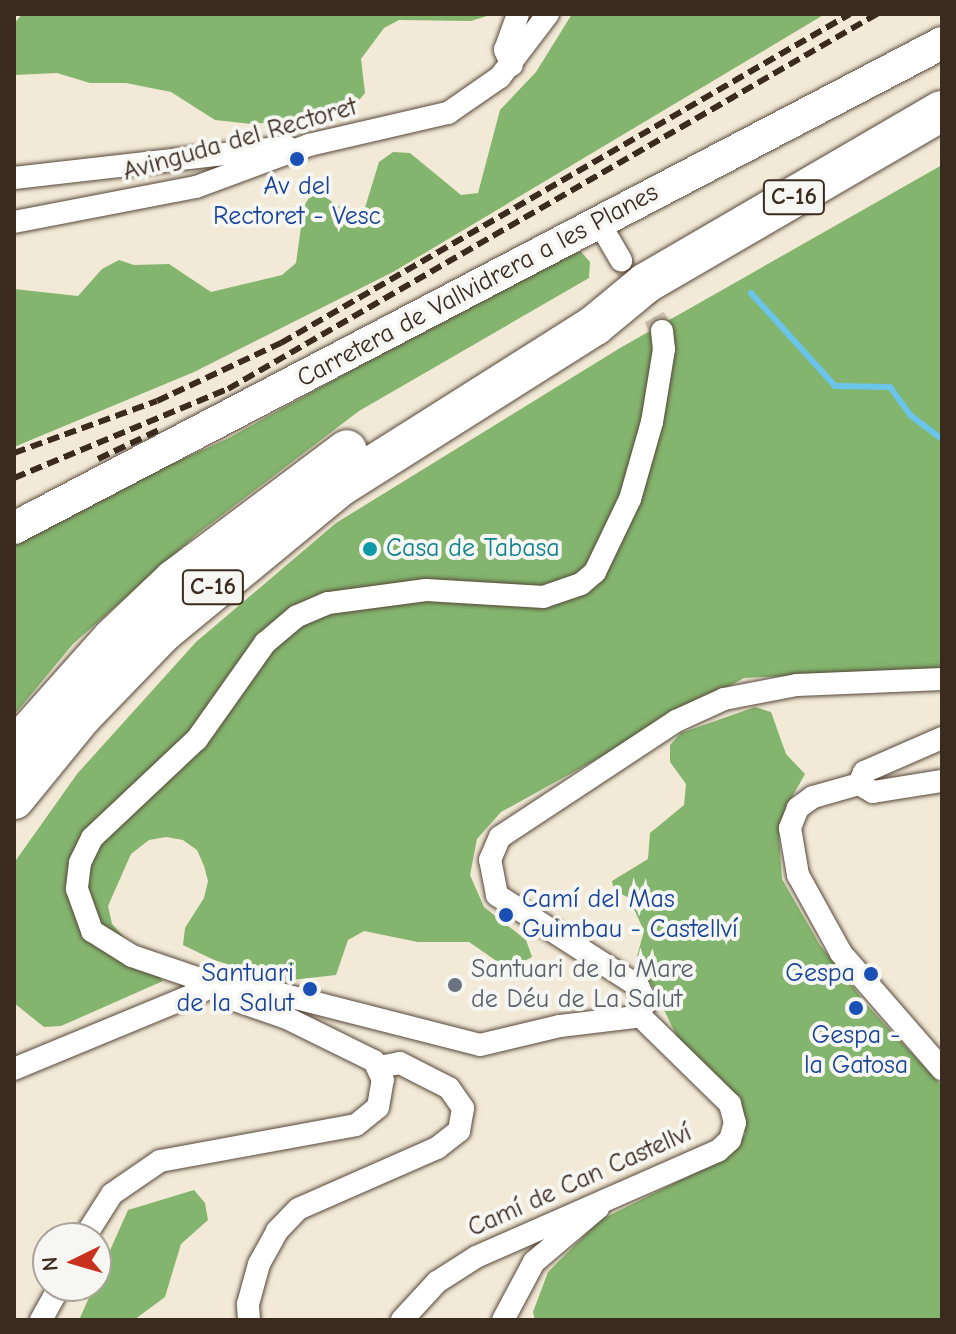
<!DOCTYPE html>
<html>
<head>
<meta charset="utf-8">
<style>
  body { margin:0 }
  #map { position:relative; width:956px; height:1334px; overflow:hidden; background:#f2e9d6; font-family:"Comic Neue",sans-serif }
  div>[style] { position:absolute }
  [style*='--x'] { left:calc(var(--x)*1px); top:calc(var(--y)*1px); width:calc(var(--w)*1px); rotate:calc(var(--a)*1deg) }
  .forest>* { inset:0; background:#84b56e }
  .stream>* { height:6px; margin:-3px; padding:0 3px; transform-origin:3px; border-radius:3px; background:#6bc4e9 }
  .street-tunnel>* { height:22px; margin-top:-11px; transform-origin:0; background:repeating-linear-gradient(90deg,#cdc3b1 0 22px,transparent 0 33px) }
  .roads { filter:drop-shadow(0 0 2px #56473a) drop-shadow(0 0 2px #56473a) }
  .street>* { height:22px; margin:-11px; padding:0 11px; transform-origin:11px; border-radius:11px; background:#fff }
  .secondary>* { height:32px; margin:-16px; padding:0 16px; transform-origin:16px; border-radius:16px; background:#fff }
  .highway>* { height:40px; margin:-20px; padding:0 20px; transform-origin:20px; border-radius:20px; background:#fff }
  .rail>* { height:6px; margin-top:-3px; transform-origin:0; background:repeating-linear-gradient(90deg,#3b2a1e 0 12px,transparent 0 18px) }
  .dots>* { width:22px; height:22px; translate:-50% -50%; box-sizing:border-box; border:4px solid #f6f6f2; border-radius:50% }
  span { translate:-50% -50%; white-space:nowrap; text-align:center; line-height:1.15; -webkit-text-stroke:8px #f6f6f2; paint-order:stroke }
  .shield-label span { padding:2px 6px; background:#f6f6f2; border:2px solid; border-radius:6px; -webkit-text-stroke-width:0 }
  .shield-label { font-size:24px; color:#3b2a1e; font-weight:700 }
  .street-label { font-size:26px; color:#3b2a1e }
  .transit-label { font-size:26px; color:#164399 }
  .left { translate:0 -50%; text-align:left }
  .right { translate:-100% -50%; text-align:right }
  .culture-label { font-size:26px; color:#0d838f }
  .worship-label { font-size:26px; color:#5b616d }
  .frame { position:absolute; inset:0; border:16px solid #3b2a1e; pointer-events:none }
  .north { position:absolute; left:32px; top:1222px; width:80px; height:80px; box-sizing:border-box; background:#f6f6f2; border:2px solid #aba49d; border-radius:50%; rotate:265deg; font-size:22px; font-weight:700; line-height:32px; text-align:center; color:#3b2a1e }
  .north::after { content:''; display:block; margin:auto; width:28px; height:36px; background:#c8321e; clip-path:polygon(50% 0,100% 100%,50% 72%,0 100%) }
</style>
</head>
<body>
<div id="map">
  <div class="forest">
    <div style="clip-path:polygon(22px 14px,154px 16px,493px 14px,471px 21px,399px 20px,384px 28px,361px 59px,365px 93px,354px 106px,323px 117px,251px 124px,215px 120px,171px 92px,126px 83px,90px 83px,57px 73px,14px 75px,14px 24px)"></div>
    <div style="clip-path:polygon(572px 14px,825px 14px,393px 272px,194px 372px,14px 447px,14px 289px,78px 296px,102px 269px,119px 260px,134px 265px,169px 264px,211px 292px,282px 275px,296px 263px,304px 206px,314px 190px,342px 208px,364px 211px,379px 162px,393px 152px,410px 153px,461px 195px,478px 193px,500px 110px,536px 72px)"></div>
    <div style="clip-path:polygon(942px 165px,942px 669px,744px 678px,501px 812px,477px 839px,470px 875px,484px 907px,526px 940px,532px 957px,515px 966px,498px 962px,469px 942px,418px 942px,364px 931px,348px 940px,336px 975px,283px 981px,214px 960px,183px 945px,185px 928px,204px 898px,208px 881px,204px 866px,197px 850px,183px 840px,166px 837px,149px 840px,131px 854px,108px 906px,112px 924px,163px 981px,61px 1026px,44px 1027px,14px 1003px,14px 863px,77px 774px,196px 642px,336px 523px,620px 348px)"></div>
    <div style="clip-path:polygon(576px 246px,590px 262px,589px 278px,359px 411px,196px 535px,73px 644px,14px 715px,14px 545px,107px 493px,227px 439px)"></div>
    <div style="clip-path:polygon(755px 707px,771px 712px,786px 754px,805px 774px,787px 806px,779px 835px,782px 879px,820px 945px,868px 1006px,942px 1086px,942px 1320px,535px 1320px,533px 1312px,548px 1272px,600px 1220px,727px 1157px,745px 1134px,744px 1115px,678px 1039px,651px 983px,633px 971px,644px 931px,629px 898px,614px 890px,612px 881px,648px 859px,650px 833px,684px 805px,686px 784px,670px 762px,670px 745px,681px 733px)"></div>
    <div style="clip-path:polygon(194px 1190px,205px 1203px,208px 1220px,181px 1244px,165px 1297px,134px 1320px,79px 1320px,128px 1210px)"></div>
  </div>
  <div class="stream">
    <div style="--x:751;--y:293;--w:125;--a:47.9"></div>
    <div style="--x:835;--y:386;--w:55;--a:1"></div>
    <div style="--x:890;--y:387;--w:34;--a:54"></div>
    <div style="--x:910;--y:415;--w:40;--a:37"></div>
  </div>
  <div class="street-tunnel">
    <div style="--x:621;--y:260;--w:82;--a:60"></div>
  </div>
  <div class="roads">
    <div class="street">
      <div style="--x:512;--y:65;--w:17;--a:-115"></div>
      <div style="--x:505;--y:50;--w:38;--a:-70"></div>
      <div style="--x:14;--y:178;--w:275;--a:-6.5"></div>
      <div style="--x:597;--y:219;--w:48;--a:59.7"></div>
      <div style="--x:14;--y:222;--w:185;--a:-10.9"></div>
      <div style="--x:196;--y:187;--w:121;--a:-20.4"></div>
      <div style="--x:309;--y:145;--w:143;--a:-13"></div>
      <div style="--x:448;--y:113;--w:63;--a:-34.7"></div>
      <div style="--x:500;--y:77;--w:79;--a:-52.7"></div>
      <div style="--x:662;--y:331;--w:18;--a:84"></div>
      <div style="--x:664;--y:349;--w:74;--a:99.3"></div>
      <div style="--x:652;--y:422;--w:80;--a:105.9"></div>
      <div style="--x:630;--y:499;--w:81;--a:115.6"></div>
      <div style="--x:595;--y:572;--w:18;--a:139"></div>
      <div style="--x:581;--y:584;--w:39;--a:161"></div>
      <div style="--x:544;--y:597;--w:118;--a:-176.6"></div>
      <div style="--x:426;--y:590;--w:99;--a:172.4"></div>
      <div style="--x:328;--y:603;--w:34;--a:157"></div>
      <div style="--x:297;--y:616;--w:42;--a:139.8"></div>
      <div style="--x:265;--y:643;--w:118;--a:125.3"></div>
      <div style="--x:197;--y:739;--w:144;--a:136.7"></div>
      <div style="--x:92;--y:838;--w:28;--a:116"></div>
      <div style="--x:80;--y:863;--w:26;--a:97"></div>
      <div style="--x:77;--y:889;--w:45;--a:70.3"></div>
      <div style="--x:92;--y:931;--w:47;--a:32"></div>
      <div style="--x:132;--y:956;--w:90;--a:18.8"></div>
      <div style="--x:217;--y:985;--w:36;--a:3"></div>
      <div style="--x:253;--y:987;--w:234;--a:14.3"></div>
      <div style="--x:480;--y:1045;--w:82;--a:-13.4"></div>
      <div style="--x:560;--y:1026;--w:77;--a:-6.8"></div>
      <div style="--x:636;--y:1017;--w:18;--a:-56"></div>
      <div style="--x:646;--y:1002;--w:18;--a:-117"></div>
      <div style="--x:638;--y:986;--w:168;--a:-147.2"></div>
      <div style="--x:497;--y:895;--w:36;--a:-101"></div>
      <div style="--x:490;--y:860;--w:25;--a:-67"></div>
      <div style="--x:500;--y:837;--w:211;--a:-33.4"></div>
      <div style="--x:676;--y:721;--w:53;--a:-24.6"></div>
      <div style="--x:724;--y:699;--w:74;--a:-10.9"></div>
      <div style="--x:797;--y:685;--w:145;--a:-2.4"></div>
      <div style="--x:859;--y:784;--w:48;--a:164.2"></div>
      <div style="--x:813;--y:797;--w:19;--a:144"></div>
      <div style="--x:798;--y:808;--w:22;--a:112"></div>
      <div style="--x:790;--y:828;--w:48;--a:80.3"></div>
      <div style="--x:798;--y:875;--w:89;--a:61.1"></div>
      <div style="--x:841;--y:953;--w:154;--a:49"></div>
      <div style="--x:859;--y:784;--w:13;--a:-67"></div>
      <div style="--x:864;--y:772;--w:85;--a:-23.6"></div>
      <div style="--x:859;--y:784;--w:16;--a:30"></div>
      <div style="--x:873;--y:792;--w:70;--a:-9.1"></div>
      <div style="--x:14;--y:1069;--w:220;--a:-22.5"></div>
      <div style="--x:84;--y:1238;--w:52;--a:-57.5"></div>
      <div style="--x:112;--y:1194;--w:58;--a:-34.5"></div>
      <div style="--x:160;--y:1161;--w:199;--a:-10.4"></div>
      <div style="--x:356;--y:1125;--w:28;--a:-39"></div>
      <div style="--x:378;--y:1107;--w:27;--a:-80"></div>
      <div style="--x:383;--y:1080;--w:21;--a:-115"></div>
      <div style="--x:374;--y:1061;--w:97;--a:-153.7"></div>
      <div style="--x:287;--y:1018;--w:61;--a:-161"></div>
      <div style="--x:229;--y:998;--w:16;--a:-133"></div>
      <div style="--x:41;--y:1320;--w:39;--a:-61"></div>
      <div style="--x:249;--y:1320;--w:16;--a:-94"></div>
      <div style="--x:248;--y:1304;--w:41;--a:-74.6"></div>
      <div style="--x:259;--y:1264;--w:38;--a:-61"></div>
      <div style="--x:277;--y:1231;--w:30;--a:-46"></div>
      <div style="--x:298;--y:1209;--w:152;--a:-23.7"></div>
      <div style="--x:437;--y:1148;--w:28;--a:-38"></div>
      <div style="--x:459;--y:1131;--w:23;--a:-80"></div>
      <div style="--x:463;--y:1108;--w:24;--a:-125"></div>
      <div style="--x:449;--y:1088;--w:55;--a:-153"></div>
      <div style="--x:400;--y:1063;--w:21;--a:169"></div>
      <div style="--x:402;--y:1320;--w:52;--a:-47.4"></div>
      <div style="--x:437;--y:1282;--w:46;--a:-32.7"></div>
      <div style="--x:476;--y:1257;--w:264;--a:-23.7"></div>
      <div style="--x:718;--y:1151;--w:16;--a:-43"></div>
      <div style="--x:730;--y:1140;--w:18;--a:-74"></div>
      <div style="--x:735;--y:1123;--w:20;--a:-105"></div>
      <div style="--x:730;--y:1104;--w:127;--a:-135.6"></div>
      <div style="--x:503;--y:1320;--w:66;--a:-61.9"></div>
      <div style="--x:534;--y:1262;--w:84;--a:-40.2"></div>
    </div>
    <div class="secondary">
      <div style="--x:14;--y:528;--w:1047;--a:-27.59"></div>
    </div>
    <div class="highway">
      <div style="--x:14;--y:749;--w:147;--a:-48.3"></div>
      <div style="--x:112;--y:639;--w:86;--a:-43.6"></div>
      <div style="--x:174;--y:580;--w:216;--a:-36.9"></div>
      <div style="--x:14;--y:799;--w:107;--a:-50.7"></div>
      <div style="--x:82;--y:716;--w:117;--a:-46"></div>
      <div style="--x:163;--y:632;--w:228;--a:-39.5"></div>
      <div style="--x:339;--y:487;--w:303;--a:-32.3"></div>
      <div style="--x:595;--y:325;--w:66;--a:-39.5"></div>
      <div style="--x:646;--y:283;--w:342;--a:-30.2"></div>
    </div>
  </div>
  <div class="rail">
    <div style="--x:14;--y:453;--w:152;--a:-20"></div>
    <div style="--x:157;--y:401;--w:137;--a:-25.1"></div>
    <div style="--x:281;--y:343;--w:657;--a:-30.04"></div>
    <div style="--x:98;--y:459;--w:68;--a:-25.4"></div>
    <div style="--x:14;--y:478;--w:232;--a:-22.6"></div>
    <div style="--x:228;--y:389;--w:750;--a:-30.02"></div>
  </div>
  <div class="dots">
    <div style="left:297px;top:159px;background:#1a4fb4"></div>
    <div style="left:370px;top:549px;background:#0f9aa8"></div>
    <div style="left:506px;top:915px;background:#1a4fb4"></div>
    <div style="left:871px;top:974px;background:#1a4fb4"></div>
    <div style="left:455px;top:985px;background:#6b7280"></div>
    <div style="left:310px;top:989px;background:#1a4fb4"></div>
    <div style="left:856px;top:1008px;background:#1a4fb4"></div>
  </div>
  <div class="shield-label">
    <span style="left:794px;top:197px">C-16</span>
    <span style="left:213px;top:587px">C-16</span>
  </div>
  <div class="street-label">
    <span style="left:240px;top:140px;rotate:-16deg">Avinguda del Rectoret</span>
    <span style="left:478px;top:286px;rotate:-28deg">Carretera de Vallvidrera a les Planes</span>
    <span style="left:580px;top:1181px;rotate:-24deg">Camí de Can Castellví</span>
  </div>
  <div class="transit-label">
    <span style="left:297px;top:202px">Av del<br>Rectoret - Vesc</span>
    <span class="left" style="left:522px;top:915px">Camí del Mas<br>Guimbau - Castellví</span>
    <span class="right" style="left:294px;top:989px">Santuari<br>de la Salut</span>
    <span class="right" style="left:855px;top:974px">Gespa</span>
    <span style="left:856px;top:1051px">Gespa -<br>la Gatosa</span>
  </div>
  <div class="culture-label">
    <span class="left" style="left:386px;top:549px">Casa de Tabasa</span>
  </div>
  <div class="worship-label">
    <span class="left" style="left:471px;top:985px">Santuari de la Mare<br>de Déu de La Salut</span>
  </div>
  <div class="frame"></div>
  <div class="north">N</div>
</div>
</body>
</html>
